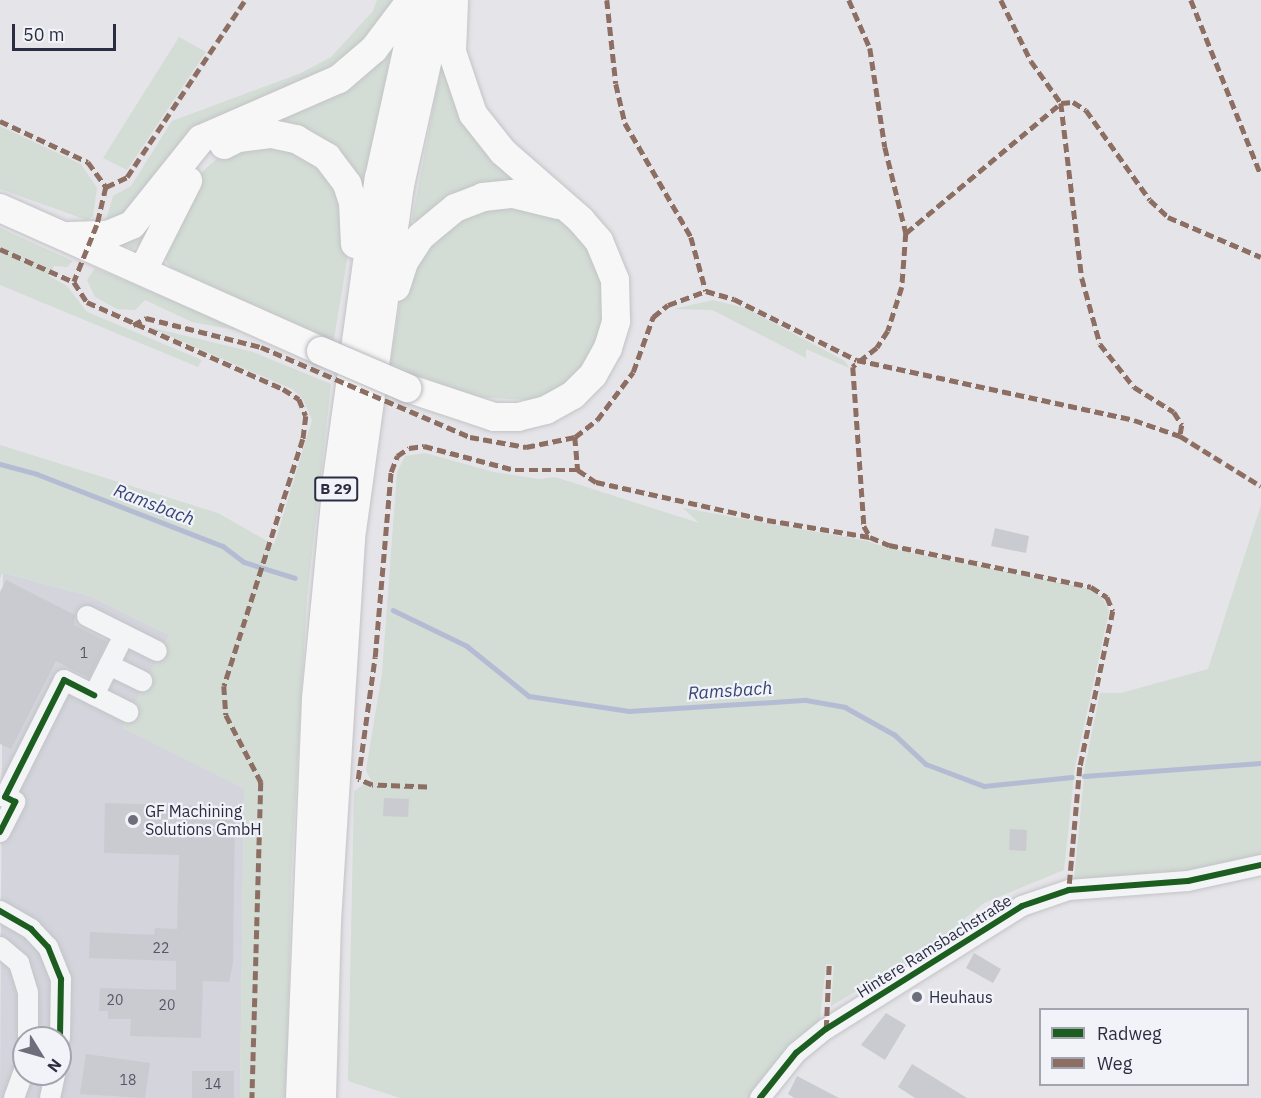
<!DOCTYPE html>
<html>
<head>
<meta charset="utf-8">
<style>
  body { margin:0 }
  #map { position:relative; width:1261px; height:1098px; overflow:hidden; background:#e5e5e9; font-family:"IBM Plex Sans",sans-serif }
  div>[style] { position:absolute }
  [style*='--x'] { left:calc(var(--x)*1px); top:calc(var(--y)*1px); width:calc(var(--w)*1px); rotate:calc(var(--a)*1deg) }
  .built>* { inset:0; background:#d3d4dc }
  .green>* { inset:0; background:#d3dcd5 }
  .stream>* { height:4.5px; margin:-2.25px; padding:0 2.25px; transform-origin:2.25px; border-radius:2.25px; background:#b4bcd3 }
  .building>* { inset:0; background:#cacbd0 }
  .roads { filter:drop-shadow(0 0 2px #c3c3c7) drop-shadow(0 0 2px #c3c3c7) }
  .minor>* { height:20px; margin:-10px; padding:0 10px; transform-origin:10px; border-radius:10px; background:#f3f4f6 }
  .highway>* { height:28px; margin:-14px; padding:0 14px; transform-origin:14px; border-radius:14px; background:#f7f7f7 }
  .bridges { filter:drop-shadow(0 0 2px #b7b8be) drop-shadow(0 0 2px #b7b8be) }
  .highway-bridge>* { height:28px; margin:-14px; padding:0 14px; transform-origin:14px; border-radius:14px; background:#f7f7f7 }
  .quiet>* { height:4.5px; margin-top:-2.25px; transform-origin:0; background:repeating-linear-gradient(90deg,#8d6e63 0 9px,transparent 0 13.5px) }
  .cycleway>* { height:6px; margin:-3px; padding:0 3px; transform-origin:3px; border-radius:3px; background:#1b5e20 }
  .dots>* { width:16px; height:16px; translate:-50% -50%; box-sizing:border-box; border:3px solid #f2f3f8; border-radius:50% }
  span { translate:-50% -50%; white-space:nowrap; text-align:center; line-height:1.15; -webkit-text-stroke:4.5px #f2f3f8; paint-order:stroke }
  .number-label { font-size:14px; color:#545767 }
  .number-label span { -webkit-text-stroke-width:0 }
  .shield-label span { padding:2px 4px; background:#f2f3f8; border:2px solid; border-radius:4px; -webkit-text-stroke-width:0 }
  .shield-label { font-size:15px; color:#2b2e42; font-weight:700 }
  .poi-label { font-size:16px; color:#2b2e42 }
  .left { translate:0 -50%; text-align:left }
  .street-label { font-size:16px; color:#2b2e42 }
  .water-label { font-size:18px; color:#364575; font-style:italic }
  .legend { position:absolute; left:1039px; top:1008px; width:210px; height:78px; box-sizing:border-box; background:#f2f3f8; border:2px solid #a2a4af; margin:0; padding:8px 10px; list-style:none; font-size:18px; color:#2b2e42 }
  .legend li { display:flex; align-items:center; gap:12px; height:30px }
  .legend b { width:30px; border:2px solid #a2a4af }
  .north { position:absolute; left:12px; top:1026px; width:60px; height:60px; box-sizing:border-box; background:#f2f3f8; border:2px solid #a2a4af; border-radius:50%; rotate:127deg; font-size:16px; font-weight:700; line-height:24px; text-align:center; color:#2b2e42 }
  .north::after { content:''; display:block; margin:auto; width:21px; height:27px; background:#6c6e7c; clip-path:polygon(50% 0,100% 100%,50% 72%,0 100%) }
  .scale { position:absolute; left:12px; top:24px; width:104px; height:27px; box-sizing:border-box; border:3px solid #2b2e42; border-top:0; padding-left:8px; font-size:18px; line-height:21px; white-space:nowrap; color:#2b2e42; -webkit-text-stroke:4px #f2f3f8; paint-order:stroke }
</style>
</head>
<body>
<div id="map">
  <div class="built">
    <div style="clip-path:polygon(evenodd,3px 573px,89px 596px,169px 635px,123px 728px,244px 788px,240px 1098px,0 1098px,3px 573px,24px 1038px,60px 1038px,60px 1074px,24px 1074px,24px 1038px)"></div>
  </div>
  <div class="green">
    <div style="clip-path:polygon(377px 0,396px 0,383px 24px,339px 68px,231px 112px,137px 211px,106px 220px,113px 196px,131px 186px,172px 121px,301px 73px,331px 57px,373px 11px)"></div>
    <div style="clip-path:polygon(179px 37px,206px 52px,127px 170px,103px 158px)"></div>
    <div style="clip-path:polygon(383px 50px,391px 54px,362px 195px,348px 166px,318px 138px,277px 124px,241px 127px,203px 147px,186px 166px,147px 238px,139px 245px,132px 249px,109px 238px,134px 229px,153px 213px,183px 165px,201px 146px,222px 131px,314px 100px,344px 84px)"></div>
    <div style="clip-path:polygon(444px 50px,532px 187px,419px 223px,412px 220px)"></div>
    <div style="clip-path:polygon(0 126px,81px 164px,97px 188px,93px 216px,87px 220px,0 189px)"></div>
    <div style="clip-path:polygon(278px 139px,334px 176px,350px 242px,334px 339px,312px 333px,170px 267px,162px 254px,190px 188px,202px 172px,221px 155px)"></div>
    <div style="clip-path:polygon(494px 205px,551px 213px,575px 230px,592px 249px,604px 276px,605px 323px,579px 373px,556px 390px,530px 400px,471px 397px,390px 363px,404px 278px,440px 228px)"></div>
    <div style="clip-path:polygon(0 228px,73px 261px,67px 267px,54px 266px,49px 276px,67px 286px,87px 312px,202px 360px,198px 367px,0 285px)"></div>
    <div style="clip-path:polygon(95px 268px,251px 333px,192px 322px,145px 300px,135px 310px,117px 309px,95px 297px,87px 280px)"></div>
    <div style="clip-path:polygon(713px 300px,745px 308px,845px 361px,849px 368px,806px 349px,806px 358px,712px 310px,674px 309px)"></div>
    <div style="clip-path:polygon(149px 327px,253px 352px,331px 384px,307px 598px,291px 880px,287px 1098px,240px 1098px,244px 788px,122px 728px,169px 635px,89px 596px,3px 573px,0 578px,0 445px,218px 513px,274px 545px,312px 420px,303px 399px,292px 389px)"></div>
    <div style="clip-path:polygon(425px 453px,494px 472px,539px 479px,555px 477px,699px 523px,683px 508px,867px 541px,887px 548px,1091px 589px,1103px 599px,1109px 611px,1075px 767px,1064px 870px,984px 903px,926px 950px,831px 1006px,834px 965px,826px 964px,819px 1028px,754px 1098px,400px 1098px,348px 1081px,354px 791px,371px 780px,366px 770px,382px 673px,397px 472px,405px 456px)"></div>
    <div style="clip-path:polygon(1261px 505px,1261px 860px,1189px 875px,1074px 880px,1085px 766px,1100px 693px,1121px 693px,1208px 669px)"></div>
  </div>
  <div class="stream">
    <div style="--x:0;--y:464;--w:38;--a:15"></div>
    <div style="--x:37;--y:474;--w:199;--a:21.2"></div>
    <div style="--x:223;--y:546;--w:26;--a:37"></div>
    <div style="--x:244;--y:562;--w:53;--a:17.4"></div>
    <div style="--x:393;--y:610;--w:82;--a:25.9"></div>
    <div style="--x:467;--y:646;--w:80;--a:38.9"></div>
    <div style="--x:529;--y:696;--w:101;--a:8.5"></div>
    <div style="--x:629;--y:711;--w:177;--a:-3.6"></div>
    <div style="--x:806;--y:700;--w:40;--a:10"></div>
    <div style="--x:845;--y:707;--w:57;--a:29.2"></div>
    <div style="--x:895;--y:735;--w:42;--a:43.1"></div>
    <div style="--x:926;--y:764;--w:62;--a:20.8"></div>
    <div style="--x:984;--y:786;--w:88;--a:-5.8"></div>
    <div style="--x:1084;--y:776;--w:177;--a:-4.2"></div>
  </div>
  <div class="building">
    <div style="clip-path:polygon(995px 528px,1029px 536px,1026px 553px,991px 546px)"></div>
    <div style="clip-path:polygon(6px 580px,75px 615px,74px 625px,107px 642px,89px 678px,56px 661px,11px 749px,0 744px,0 592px)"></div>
    <div style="clip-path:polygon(384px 798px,409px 799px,408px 817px,383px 816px)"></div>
    <div style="clip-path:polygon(105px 803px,235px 807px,233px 963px,229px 982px,203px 981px,201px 1038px,130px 1036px,131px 1019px,108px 1019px,108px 1011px,99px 1011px,100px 988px,176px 990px,176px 961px,89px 958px,90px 932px,154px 935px,155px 928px,177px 929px,179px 855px,104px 853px)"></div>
    <div style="clip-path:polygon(1010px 829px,1027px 830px,1026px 851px,1009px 850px)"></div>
    <div style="clip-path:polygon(974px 953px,1001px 969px,993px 983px,966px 968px)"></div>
    <div style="clip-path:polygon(886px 1013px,906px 1025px,885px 1060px,861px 1045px)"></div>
    <div style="clip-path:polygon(86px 1054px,150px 1063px,145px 1098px,80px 1094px)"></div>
    <div style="clip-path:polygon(912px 1064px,967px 1098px,915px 1098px,898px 1087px)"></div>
    <div style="clip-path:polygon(192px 1071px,234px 1071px,234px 1098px,192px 1098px)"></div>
    <div style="clip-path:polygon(797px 1076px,839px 1098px,794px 1098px,788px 1094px)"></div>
  </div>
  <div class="roads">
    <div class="minor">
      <div style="--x:87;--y:616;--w:78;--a:26.6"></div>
      <div style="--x:109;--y:665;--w:37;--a:26"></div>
      <div style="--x:94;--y:695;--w:67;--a:-63.4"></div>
      <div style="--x:0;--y:832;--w:34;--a:-63"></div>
      <div style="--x:15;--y:802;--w:11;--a:-153"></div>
      <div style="--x:5;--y:797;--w:131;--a:-63.2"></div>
      <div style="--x:64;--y:680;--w:72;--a:26.6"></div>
      <div style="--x:0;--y:911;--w:36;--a:30"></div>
      <div style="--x:31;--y:929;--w:25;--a:47"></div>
      <div style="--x:48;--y:947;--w:35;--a:68"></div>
      <div style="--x:61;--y:979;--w:59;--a:91"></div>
      <div style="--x:0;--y:947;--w:25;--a:40"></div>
      <div style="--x:19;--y:963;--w:30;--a:73"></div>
      <div style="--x:28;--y:992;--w:46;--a:90"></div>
      <div style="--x:14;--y:1098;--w:29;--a:-70"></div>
      <div style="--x:50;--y:1098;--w:25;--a:-78"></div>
      <div style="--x:760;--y:1098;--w:58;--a:-51.3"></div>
      <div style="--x:796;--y:1053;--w:38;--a:-39"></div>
      <div style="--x:826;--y:1029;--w:231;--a:-32.1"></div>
      <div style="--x:1022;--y:906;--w:50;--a:-18.8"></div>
      <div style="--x:1069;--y:890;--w:119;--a:-4.3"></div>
      <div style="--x:1188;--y:881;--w:75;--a:-12.4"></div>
    </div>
    <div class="highway">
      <div style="--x:224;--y:145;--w:16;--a:-27"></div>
      <div style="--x:238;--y:138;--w:34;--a:-7"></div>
      <div style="--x:272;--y:134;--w:25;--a:12"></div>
      <div style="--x:296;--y:139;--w:36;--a:30"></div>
      <div style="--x:327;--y:157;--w:34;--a:53"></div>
      <div style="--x:347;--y:184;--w:19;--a:72"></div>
      <div style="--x:353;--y:202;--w:42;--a:87.3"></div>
      <div style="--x:0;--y:208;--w:351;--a:24"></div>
      <div style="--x:70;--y:236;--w:38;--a:-2"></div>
      <div style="--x:108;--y:235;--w:26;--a:-23"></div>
      <div style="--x:132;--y:225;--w:110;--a:-51.3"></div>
      <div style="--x:201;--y:139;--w:150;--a:-23.5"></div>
      <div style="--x:339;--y:79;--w:46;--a:-40.6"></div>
      <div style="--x:374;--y:49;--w:61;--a:-52.9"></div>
      <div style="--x:143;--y:270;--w:100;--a:-63.2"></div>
      <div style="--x:396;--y:287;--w:26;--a:-72"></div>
      <div style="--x:404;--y:262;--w:30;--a:-57"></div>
      <div style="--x:420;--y:237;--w:45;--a:-39.6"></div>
      <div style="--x:455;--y:208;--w:30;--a:-21"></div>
      <div style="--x:483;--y:197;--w:30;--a:-6"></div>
      <div style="--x:513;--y:194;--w:46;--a:13.7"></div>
      <div style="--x:407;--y:388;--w:92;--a:18.4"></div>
      <div style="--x:494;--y:417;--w:24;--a:0"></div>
      <div style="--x:518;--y:417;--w:29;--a:-14"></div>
      <div style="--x:546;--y:410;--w:31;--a:-29"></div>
      <div style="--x:573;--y:395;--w:28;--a:-45"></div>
      <div style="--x:593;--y:375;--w:31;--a:-61"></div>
      <div style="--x:608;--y:348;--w:28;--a:-73"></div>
      <div style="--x:616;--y:321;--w:41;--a:-91.4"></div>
      <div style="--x:615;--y:280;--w:42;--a:-112.3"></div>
      <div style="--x:599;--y:241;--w:28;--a:-131"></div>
      <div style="--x:581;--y:220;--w:103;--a:-138.9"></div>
      <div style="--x:503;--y:152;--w:48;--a:-128.3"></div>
      <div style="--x:473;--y:114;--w:65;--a:-108.7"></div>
      <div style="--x:452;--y:52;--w:50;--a:-87.7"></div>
      <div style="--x:300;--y:1098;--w:399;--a:-87.7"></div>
      <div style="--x:316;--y:699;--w:221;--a:-84.5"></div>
      <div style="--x:337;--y:479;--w:304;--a:-82.1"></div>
      <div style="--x:379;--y:178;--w:182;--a:-77.6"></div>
      <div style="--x:322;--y:1098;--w:177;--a:-88.4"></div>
      <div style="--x:327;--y:921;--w:384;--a:-86.4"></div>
      <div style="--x:351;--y:538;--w:356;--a:-82.1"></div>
      <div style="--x:400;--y:185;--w:189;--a:-77.5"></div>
    </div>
  </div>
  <div class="bridges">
    <div class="highway-bridge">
      <div style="--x:321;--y:351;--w:94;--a:23.3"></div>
    </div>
  </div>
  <div class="quiet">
    <div style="--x:607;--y:0;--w:84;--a:83.9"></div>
    <div style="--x:616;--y:84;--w:40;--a:77"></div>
    <div style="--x:625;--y:123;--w:132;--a:59.9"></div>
    <div style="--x:691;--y:237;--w:56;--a:74.5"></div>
    <div style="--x:849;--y:0;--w:52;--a:66.4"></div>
    <div style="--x:870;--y:48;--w:100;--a:81.4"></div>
    <div style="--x:885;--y:147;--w:89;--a:76.3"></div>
    <div style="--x:906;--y:233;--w:54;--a:94.2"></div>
    <div style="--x:902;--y:287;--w:46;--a:107.7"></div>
    <div style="--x:888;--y:331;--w:20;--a:123"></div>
    <div style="--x:877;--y:348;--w:31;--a:142"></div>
    <div style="--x:853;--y:367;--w:159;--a:86"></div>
    <div style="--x:864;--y:526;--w:13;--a:61"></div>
    <div style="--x:870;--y:537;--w:21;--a:23"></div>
    <div style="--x:889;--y:545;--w:206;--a:11.7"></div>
    <div style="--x:1091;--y:587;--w:19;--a:32"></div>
    <div style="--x:1107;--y:597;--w:15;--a:67"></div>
    <div style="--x:1113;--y:611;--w:159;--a:101.9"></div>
    <div style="--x:1080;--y:767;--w:123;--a:95.1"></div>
    <div style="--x:1001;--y:0;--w:68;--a:63.8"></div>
    <div style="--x:1031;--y:61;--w:52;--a:54.5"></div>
    <div style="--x:1061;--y:103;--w:176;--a:83.2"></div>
    <div style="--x:1082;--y:278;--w:68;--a:74.7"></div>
    <div style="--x:1100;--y:344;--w:55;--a:51.7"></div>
    <div style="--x:1134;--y:387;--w:47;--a:32"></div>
    <div style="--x:1174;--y:412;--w:15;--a:58"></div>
    <div style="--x:1182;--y:425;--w:11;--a:100"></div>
    <div style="--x:1191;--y:0;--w:188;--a:68.2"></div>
    <div style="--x:0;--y:121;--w:97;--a:25"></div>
    <div style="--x:88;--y:162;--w:31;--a:54"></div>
    <div style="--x:106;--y:187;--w:39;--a:103"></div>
    <div style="--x:97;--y:225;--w:61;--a:112"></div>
    <div style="--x:74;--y:282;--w:24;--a:57"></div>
    <div style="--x:87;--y:302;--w:214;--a:23.9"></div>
    <div style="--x:283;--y:389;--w:19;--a:32"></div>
    <div style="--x:299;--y:399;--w:18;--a:68"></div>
    <div style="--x:306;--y:416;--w:23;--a:97"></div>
    <div style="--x:303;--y:439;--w:259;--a:107.7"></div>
    <div style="--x:224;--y:686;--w:29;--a:86"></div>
    <div style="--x:226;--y:715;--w:76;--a:62.4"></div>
    <div style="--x:261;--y:782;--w:316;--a:91.6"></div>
    <div style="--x:106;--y:187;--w:23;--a:-25"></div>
    <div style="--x:127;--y:177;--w:213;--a:-56.3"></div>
    <div style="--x:906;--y:233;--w:202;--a:-40"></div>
    <div style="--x:1061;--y:103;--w:12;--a:-5"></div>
    <div style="--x:1073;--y:102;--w:15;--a:32"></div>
    <div style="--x:1086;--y:110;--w:110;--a:54.6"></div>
    <div style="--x:1150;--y:200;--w:25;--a:43"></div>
    <div style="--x:1168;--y:217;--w:101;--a:23.3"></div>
    <div style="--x:0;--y:249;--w:81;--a:24"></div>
    <div style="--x:133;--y:325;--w:15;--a:-28"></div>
    <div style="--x:146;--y:318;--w:119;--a:14.2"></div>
    <div style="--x:261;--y:347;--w:228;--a:23.3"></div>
    <div style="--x:470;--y:437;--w:57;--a:10.1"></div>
    <div style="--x:526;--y:447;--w:50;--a:-11.5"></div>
    <div style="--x:575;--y:437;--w:28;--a:-38"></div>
    <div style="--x:597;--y:420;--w:60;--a:-53.1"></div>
    <div style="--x:633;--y:372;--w:59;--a:-70"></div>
    <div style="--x:653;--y:317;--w:19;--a:-39"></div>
    <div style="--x:668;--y:305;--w:40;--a:-20.2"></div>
    <div style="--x:706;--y:291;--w:29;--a:16"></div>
    <div style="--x:734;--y:299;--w:137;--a:26.4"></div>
    <div style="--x:857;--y:360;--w:283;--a:12.2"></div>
    <div style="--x:1134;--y:420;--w:49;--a:19.2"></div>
    <div style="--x:1180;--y:436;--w:95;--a:31.7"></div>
    <div style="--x:575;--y:437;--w:33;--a:85"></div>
    <div style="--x:578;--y:470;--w:22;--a:34"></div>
    <div style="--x:596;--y:482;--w:175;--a:12.5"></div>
    <div style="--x:767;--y:520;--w:104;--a:9.4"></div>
    <div style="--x:427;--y:787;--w:55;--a:-177.9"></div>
    <div style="--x:372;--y:785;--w:15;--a:-157"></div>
    <div style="--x:358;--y:779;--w:123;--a:-82.1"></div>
    <div style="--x:375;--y:657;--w:186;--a:-85.1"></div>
    <div style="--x:391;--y:472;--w:17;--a:-69"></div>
    <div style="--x:397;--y:456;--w:14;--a:-34"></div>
    <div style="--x:409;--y:448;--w:15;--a:-8"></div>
    <div style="--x:424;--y:446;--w:94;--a:14.8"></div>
    <div style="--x:515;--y:470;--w:63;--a:0"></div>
    <div style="--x:826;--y:1029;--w:67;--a:-87.4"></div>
  </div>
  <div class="cycleway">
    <div style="--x:0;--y:832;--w:34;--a:-63"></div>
    <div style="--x:15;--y:802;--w:11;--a:-153"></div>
    <div style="--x:5;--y:797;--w:131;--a:-63.2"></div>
    <div style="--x:64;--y:680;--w:34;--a:27"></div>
    <div style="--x:0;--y:911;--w:36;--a:30"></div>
    <div style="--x:31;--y:929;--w:25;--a:47"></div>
    <div style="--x:48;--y:947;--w:35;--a:68"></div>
    <div style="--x:61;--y:979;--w:59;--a:91"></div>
    <div style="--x:760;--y:1098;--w:58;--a:-51.3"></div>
    <div style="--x:796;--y:1053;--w:38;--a:-39"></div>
    <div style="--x:826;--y:1029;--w:231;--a:-32.1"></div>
    <div style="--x:1022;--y:906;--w:50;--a:-18.8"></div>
    <div style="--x:1069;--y:890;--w:119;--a:-4.3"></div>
    <div style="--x:1188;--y:881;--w:75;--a:-12.4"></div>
  </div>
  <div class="dots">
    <div style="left:133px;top:820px;background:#6c6e7c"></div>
    <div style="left:917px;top:997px;background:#6c6e7c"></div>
  </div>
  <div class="number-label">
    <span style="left:84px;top:653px">1</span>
    <span style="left:161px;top:948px">22</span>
    <span style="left:115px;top:1000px">20</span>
    <span style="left:167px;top:1005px">20</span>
    <span style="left:128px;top:1080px">18</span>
    <span style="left:213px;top:1084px">14</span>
  </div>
  <div class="shield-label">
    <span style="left:336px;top:489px">B 29</span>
  </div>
  <div class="poi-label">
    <span class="left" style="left:145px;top:820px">GF Machining<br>Solutions GmbH</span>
    <span class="left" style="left:929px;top:997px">Heuhaus</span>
  </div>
  <div class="street-label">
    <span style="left:934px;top:946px;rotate:-32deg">Hintere Ramsbachstraße</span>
  </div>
  <div class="water-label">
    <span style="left:154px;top:505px;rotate:21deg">Ramsbach</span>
    <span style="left:730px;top:691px;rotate:-4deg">Ramsbach</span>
  </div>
  <ul class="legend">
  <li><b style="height:8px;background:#1b5e20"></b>Radweg</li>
  <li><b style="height:8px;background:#8d6e63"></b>Weg</li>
  </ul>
  <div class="north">N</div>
  <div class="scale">50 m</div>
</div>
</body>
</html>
